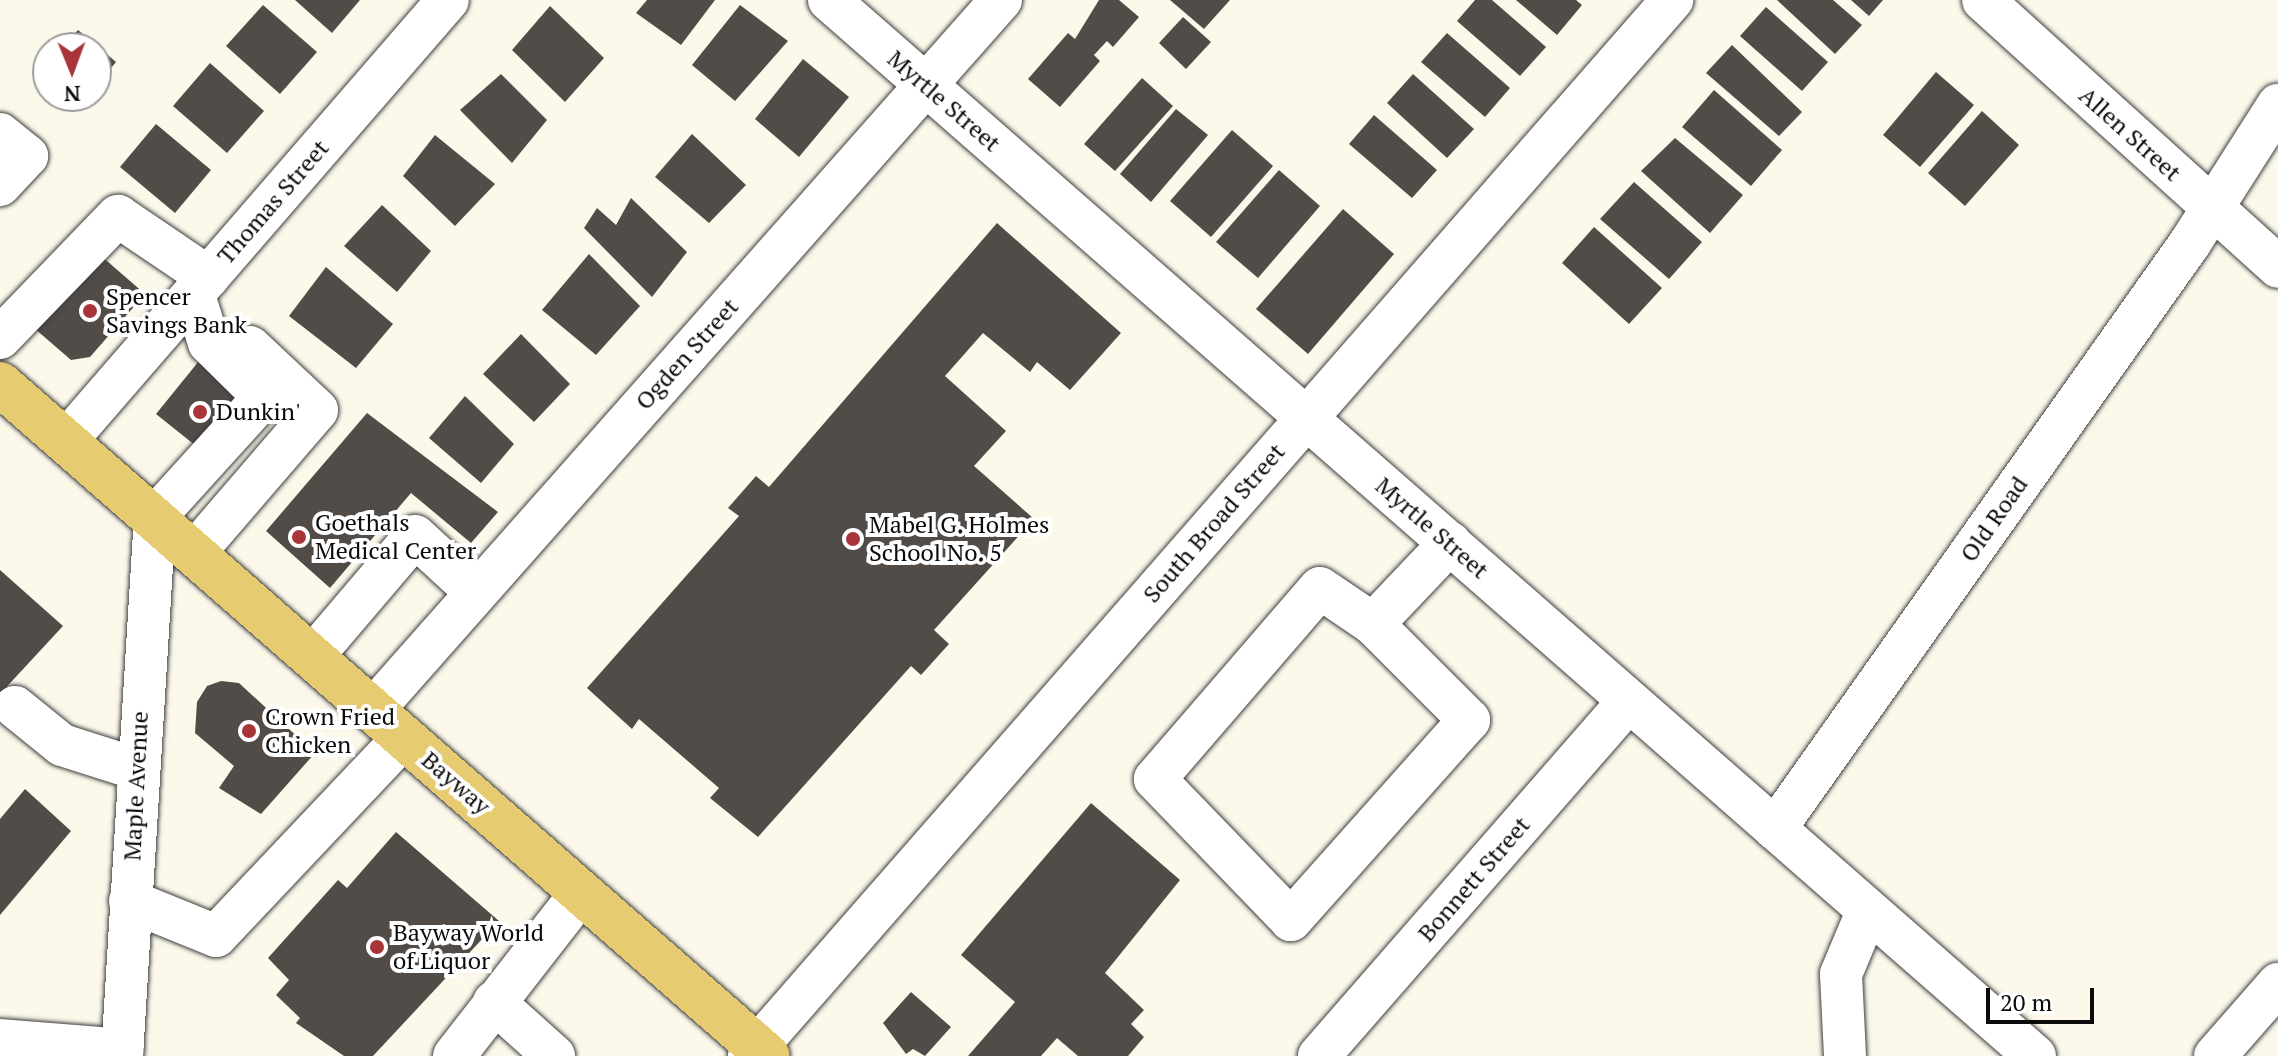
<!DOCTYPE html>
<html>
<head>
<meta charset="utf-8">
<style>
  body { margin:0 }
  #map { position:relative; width:2278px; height:1056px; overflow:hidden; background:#fcf9eb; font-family:"PT Serif",serif }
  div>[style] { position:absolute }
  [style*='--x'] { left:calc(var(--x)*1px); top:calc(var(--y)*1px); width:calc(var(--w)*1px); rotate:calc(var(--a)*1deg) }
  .building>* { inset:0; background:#524c49 }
  .roads { filter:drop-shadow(0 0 2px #3e3e3e) drop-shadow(0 0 2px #3e3e3e) }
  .minor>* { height:42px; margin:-21px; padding:0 21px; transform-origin:21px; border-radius:21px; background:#fff }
  .major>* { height:44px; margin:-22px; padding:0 22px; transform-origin:22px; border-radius:22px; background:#e7cb71 }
  .dots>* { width:22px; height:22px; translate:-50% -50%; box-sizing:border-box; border:4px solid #fff; border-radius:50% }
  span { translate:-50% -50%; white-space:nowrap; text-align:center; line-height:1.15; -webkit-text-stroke:8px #fff; paint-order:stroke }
  .street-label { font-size:24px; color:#0b0b0b }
  .poi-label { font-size:24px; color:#0b0b0b }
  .left { translate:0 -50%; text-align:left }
  .north { position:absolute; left:32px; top:32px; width:80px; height:80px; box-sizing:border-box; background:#fff; border:2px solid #9d9d9d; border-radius:50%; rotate:179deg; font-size:22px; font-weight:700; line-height:32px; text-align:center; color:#0b0b0b }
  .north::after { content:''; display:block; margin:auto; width:28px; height:36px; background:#a83539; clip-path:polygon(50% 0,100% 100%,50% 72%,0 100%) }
  .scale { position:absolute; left:1986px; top:988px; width:108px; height:36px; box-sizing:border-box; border:4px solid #0b0b0b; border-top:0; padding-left:10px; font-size:24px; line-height:28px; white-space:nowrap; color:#0b0b0b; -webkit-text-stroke:6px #fff; paint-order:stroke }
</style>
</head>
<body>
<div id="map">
  <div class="building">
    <div style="clip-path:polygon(295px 0,360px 0,332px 33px)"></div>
    <div style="clip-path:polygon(647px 0,715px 0,681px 45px,636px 13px)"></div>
    <div style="clip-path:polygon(1099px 0,1119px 0,1139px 17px,1113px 47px,1107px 41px,1094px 55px,1100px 61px,1060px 107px,1028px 79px,1068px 33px,1075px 39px)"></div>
    <div style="clip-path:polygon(1170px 0,1230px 0,1204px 29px)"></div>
    <div style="clip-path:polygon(1475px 0,1492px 0,1546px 47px,1520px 76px,1457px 21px)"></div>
    <div style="clip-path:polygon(1516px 0,1576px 0,1582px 5px,1557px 35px)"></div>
    <div style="clip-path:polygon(1777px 0,1833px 0,1862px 25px,1835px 54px)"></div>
    <div style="clip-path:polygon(1851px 0,1883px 0,1869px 16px)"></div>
    <div style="clip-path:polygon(263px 5px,317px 52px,280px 94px,226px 46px)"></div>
    <div style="clip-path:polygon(740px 5px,788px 41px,735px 101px,692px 65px)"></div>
    <div style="clip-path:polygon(550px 6px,604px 58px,565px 102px,512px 50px)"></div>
    <div style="clip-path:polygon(1766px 7px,1828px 62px,1802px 91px,1740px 36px)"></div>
    <div style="clip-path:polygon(1183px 17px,1211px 42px,1186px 69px,1159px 43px)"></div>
    <div style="clip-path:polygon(78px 30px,116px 62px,96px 86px,96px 48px,61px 48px)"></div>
    <div style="clip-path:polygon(1447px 33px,1510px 88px,1485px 117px,1421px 62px)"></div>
    <div style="clip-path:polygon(1732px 45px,1802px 112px,1779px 136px,1706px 73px)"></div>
    <div style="clip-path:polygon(803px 59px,849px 97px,799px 157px,755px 119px)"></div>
    <div style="clip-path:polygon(210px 63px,264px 111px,227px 153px,173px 106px)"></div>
    <div style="clip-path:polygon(1936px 72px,1974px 105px,1920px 167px,1883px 135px)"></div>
    <div style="clip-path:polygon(501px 74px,547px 120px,512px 163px,460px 110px)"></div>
    <div style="clip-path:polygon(1413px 74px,1474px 129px,1447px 158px,1387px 103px)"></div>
    <div style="clip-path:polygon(1142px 78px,1173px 106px,1115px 171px,1084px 144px)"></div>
    <div style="clip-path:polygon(1714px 90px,1782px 150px,1751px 186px,1682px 127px)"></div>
    <div style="clip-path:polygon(1176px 109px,1208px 135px,1151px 202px,1120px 174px)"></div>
    <div style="clip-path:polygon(1982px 111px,2019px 145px,1965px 206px,1928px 173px)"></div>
    <div style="clip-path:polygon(1374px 115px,1437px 170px,1412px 198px,1349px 144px)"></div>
    <div style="clip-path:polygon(156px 124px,211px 170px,175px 213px,120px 167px)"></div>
    <div style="clip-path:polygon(1232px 130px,1273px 166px,1211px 237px,1170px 201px)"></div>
    <div style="clip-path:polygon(692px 134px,746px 185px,709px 223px,655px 177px)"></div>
    <div style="clip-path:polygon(435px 135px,495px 184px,455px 226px,403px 176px)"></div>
    <div style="clip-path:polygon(1675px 138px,1743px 195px,1710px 233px,1641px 171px)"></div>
    <div style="clip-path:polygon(1279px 170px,1320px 206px,1258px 278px,1216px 242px)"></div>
    <div style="clip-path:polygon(1634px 182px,1702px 242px,1669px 279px,1600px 219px)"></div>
    <div style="clip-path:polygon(631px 198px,687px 252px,652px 297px,584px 228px,597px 208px,616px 225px)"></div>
    <div style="clip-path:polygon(382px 205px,431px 251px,397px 292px,344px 246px)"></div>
    <div style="clip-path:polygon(1343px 209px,1394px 254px,1308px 354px,1256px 309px)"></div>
    <div style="clip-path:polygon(997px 223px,1121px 333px,1070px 390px,1037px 362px,1030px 372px,983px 333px,945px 376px,1006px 431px,974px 466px,1034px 519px,934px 630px,949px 644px,921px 675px,911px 666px,758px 837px,710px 798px,719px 788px,639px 719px,632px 729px,587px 688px,739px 516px,728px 508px,756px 476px,769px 487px)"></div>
    <div style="clip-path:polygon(1594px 227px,1662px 288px,1629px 324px,1562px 263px)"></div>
    <div style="clip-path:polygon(99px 254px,145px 294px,90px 357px,71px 360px,34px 328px)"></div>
    <div style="clip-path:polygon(589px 254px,640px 306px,596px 355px,542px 310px)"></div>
    <div style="clip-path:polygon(326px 267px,393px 324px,356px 368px,289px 316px)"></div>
    <div style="clip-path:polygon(521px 334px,570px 384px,534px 422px,483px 374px)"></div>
    <div style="clip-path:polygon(203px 356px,244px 389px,196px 446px,156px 414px)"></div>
    <div style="clip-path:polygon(465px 396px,514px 444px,481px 483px,429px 438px)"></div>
    <div style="clip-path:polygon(367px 413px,498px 512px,471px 543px,411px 493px,330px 588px,266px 531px)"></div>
    <div style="clip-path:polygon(0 570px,63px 626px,0 694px)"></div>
    <div style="clip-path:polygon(221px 681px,239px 683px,315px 753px,261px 814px,219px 788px,234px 766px,195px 733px,197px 702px,207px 686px)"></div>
    <div style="clip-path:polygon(25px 789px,71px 831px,0 915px,0 819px)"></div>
    <div style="clip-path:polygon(1091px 803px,1180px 880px,1105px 973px,1144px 1010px,1131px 1024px,1144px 1037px,1128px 1056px,1078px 1056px,1057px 1038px,1041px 1056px,968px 1056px,1015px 1002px,961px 955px)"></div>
    <div style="clip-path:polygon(396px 832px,499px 921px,373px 1056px,344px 1056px,296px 1023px,300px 1018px,276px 995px,289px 980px,268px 958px,338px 880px,347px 888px)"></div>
    <div style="clip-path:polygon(911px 992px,951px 1027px,925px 1056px,913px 1049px,906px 1054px,883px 1023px)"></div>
  </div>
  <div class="roads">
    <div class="minor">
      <div style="--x:829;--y:0;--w:1603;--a:41.21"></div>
      <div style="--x:1983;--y:0;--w:398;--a:42.1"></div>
      <div style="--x:0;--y:134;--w:35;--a:39"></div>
      <div style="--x:27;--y:156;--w:40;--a:133"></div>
      <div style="--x:0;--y:338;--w:170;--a:-46"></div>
      <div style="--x:118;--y:216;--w:109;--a:34.1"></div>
      <div style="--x:66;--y:441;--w:583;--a:-49.1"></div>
      <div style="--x:195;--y:552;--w:187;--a:-49.3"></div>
      <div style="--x:317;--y:410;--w:92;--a:-136.8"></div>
      <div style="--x:1320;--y:588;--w:64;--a:34.2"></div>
      <div style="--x:1373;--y:624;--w:136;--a:45"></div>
      <div style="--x:1469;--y:720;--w:268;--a:131.7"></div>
      <div style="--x:1291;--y:920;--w:196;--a:-134"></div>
      <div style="--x:1155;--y:779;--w:252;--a:-49.2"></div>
      <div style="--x:1373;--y:624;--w:112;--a:-46.5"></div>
      <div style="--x:313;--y:656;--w:157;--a:-49.6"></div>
      <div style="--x:415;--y:536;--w:83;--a:42.6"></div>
      <div style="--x:15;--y:707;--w:60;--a:39"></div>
      <div style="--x:62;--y:745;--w:79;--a:17.7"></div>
      <div style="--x:373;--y:710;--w:948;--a:-48.51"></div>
      <div style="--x:1775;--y:829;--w:718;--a:-54.69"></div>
      <div style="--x:2190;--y:243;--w:164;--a:-57.5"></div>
      <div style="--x:130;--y:901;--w:93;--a:22.1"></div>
      <div style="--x:216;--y:936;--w:274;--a:-46.6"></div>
      <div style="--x:494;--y:1002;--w:81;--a:42"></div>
      <div style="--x:0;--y:1040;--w:123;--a:4.6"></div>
      <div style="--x:122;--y:1056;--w:540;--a:-86.5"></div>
      <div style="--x:155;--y:517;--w:162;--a:-47.8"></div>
      <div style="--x:264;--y:397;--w:77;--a:-135.5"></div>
      <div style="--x:209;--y:343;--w:50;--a:-107.4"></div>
      <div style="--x:454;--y:1056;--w:207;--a:-52.1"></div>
      <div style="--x:749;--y:1056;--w:1403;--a:-48.84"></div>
      <div style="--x:1319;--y:1056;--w:470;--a:-48.9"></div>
      <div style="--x:1845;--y:1056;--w:82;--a:-92.8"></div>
      <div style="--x:1841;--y:974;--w:67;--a:-67.2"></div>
      <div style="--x:2215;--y:1056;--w:96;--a:-48.8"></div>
    </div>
    <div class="major">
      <div style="--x:0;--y:384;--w:1020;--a:41.19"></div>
    </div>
  </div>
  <div class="dots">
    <div style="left:90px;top:311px;background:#a83539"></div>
    <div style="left:200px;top:412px;background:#a83539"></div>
    <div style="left:299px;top:537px;background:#a83539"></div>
    <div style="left:853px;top:539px;background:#a83539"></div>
    <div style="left:249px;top:731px;background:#a83539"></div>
    <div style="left:377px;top:947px;background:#a83539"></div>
  </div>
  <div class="street-label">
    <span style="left:944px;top:101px;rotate:41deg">Myrtle Street</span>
    <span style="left:2130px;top:134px;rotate:42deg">Allen Street</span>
    <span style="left:273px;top:202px;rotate:-49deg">Thomas Street</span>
    <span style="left:687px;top:354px;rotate:-48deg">Ogden Street</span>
    <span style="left:1994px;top:519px;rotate:-55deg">Old Road</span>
    <span style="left:1214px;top:523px;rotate:-49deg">South Broad Street</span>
    <span style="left:1432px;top:528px;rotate:41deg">Myrtle Street</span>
    <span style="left:456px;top:783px;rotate:41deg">Bayway</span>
    <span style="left:136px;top:786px;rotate:-87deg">Maple Avenue</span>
    <span style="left:1474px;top:879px;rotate:-49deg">Bonnett Street</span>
  </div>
  <div class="poi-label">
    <span class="left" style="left:106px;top:311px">Spencer<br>Savings Bank</span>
    <span class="left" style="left:216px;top:412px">Dunkin'</span>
    <span class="left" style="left:315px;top:537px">Goethals<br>Medical Center</span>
    <span class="left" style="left:869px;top:539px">Mabel G. Holmes<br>School No. 5</span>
    <span class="left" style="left:265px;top:731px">Crown Fried<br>Chicken</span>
    <span class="left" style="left:393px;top:947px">Bayway World<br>of Liquor</span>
  </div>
  <div class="north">N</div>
  <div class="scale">20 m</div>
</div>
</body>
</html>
